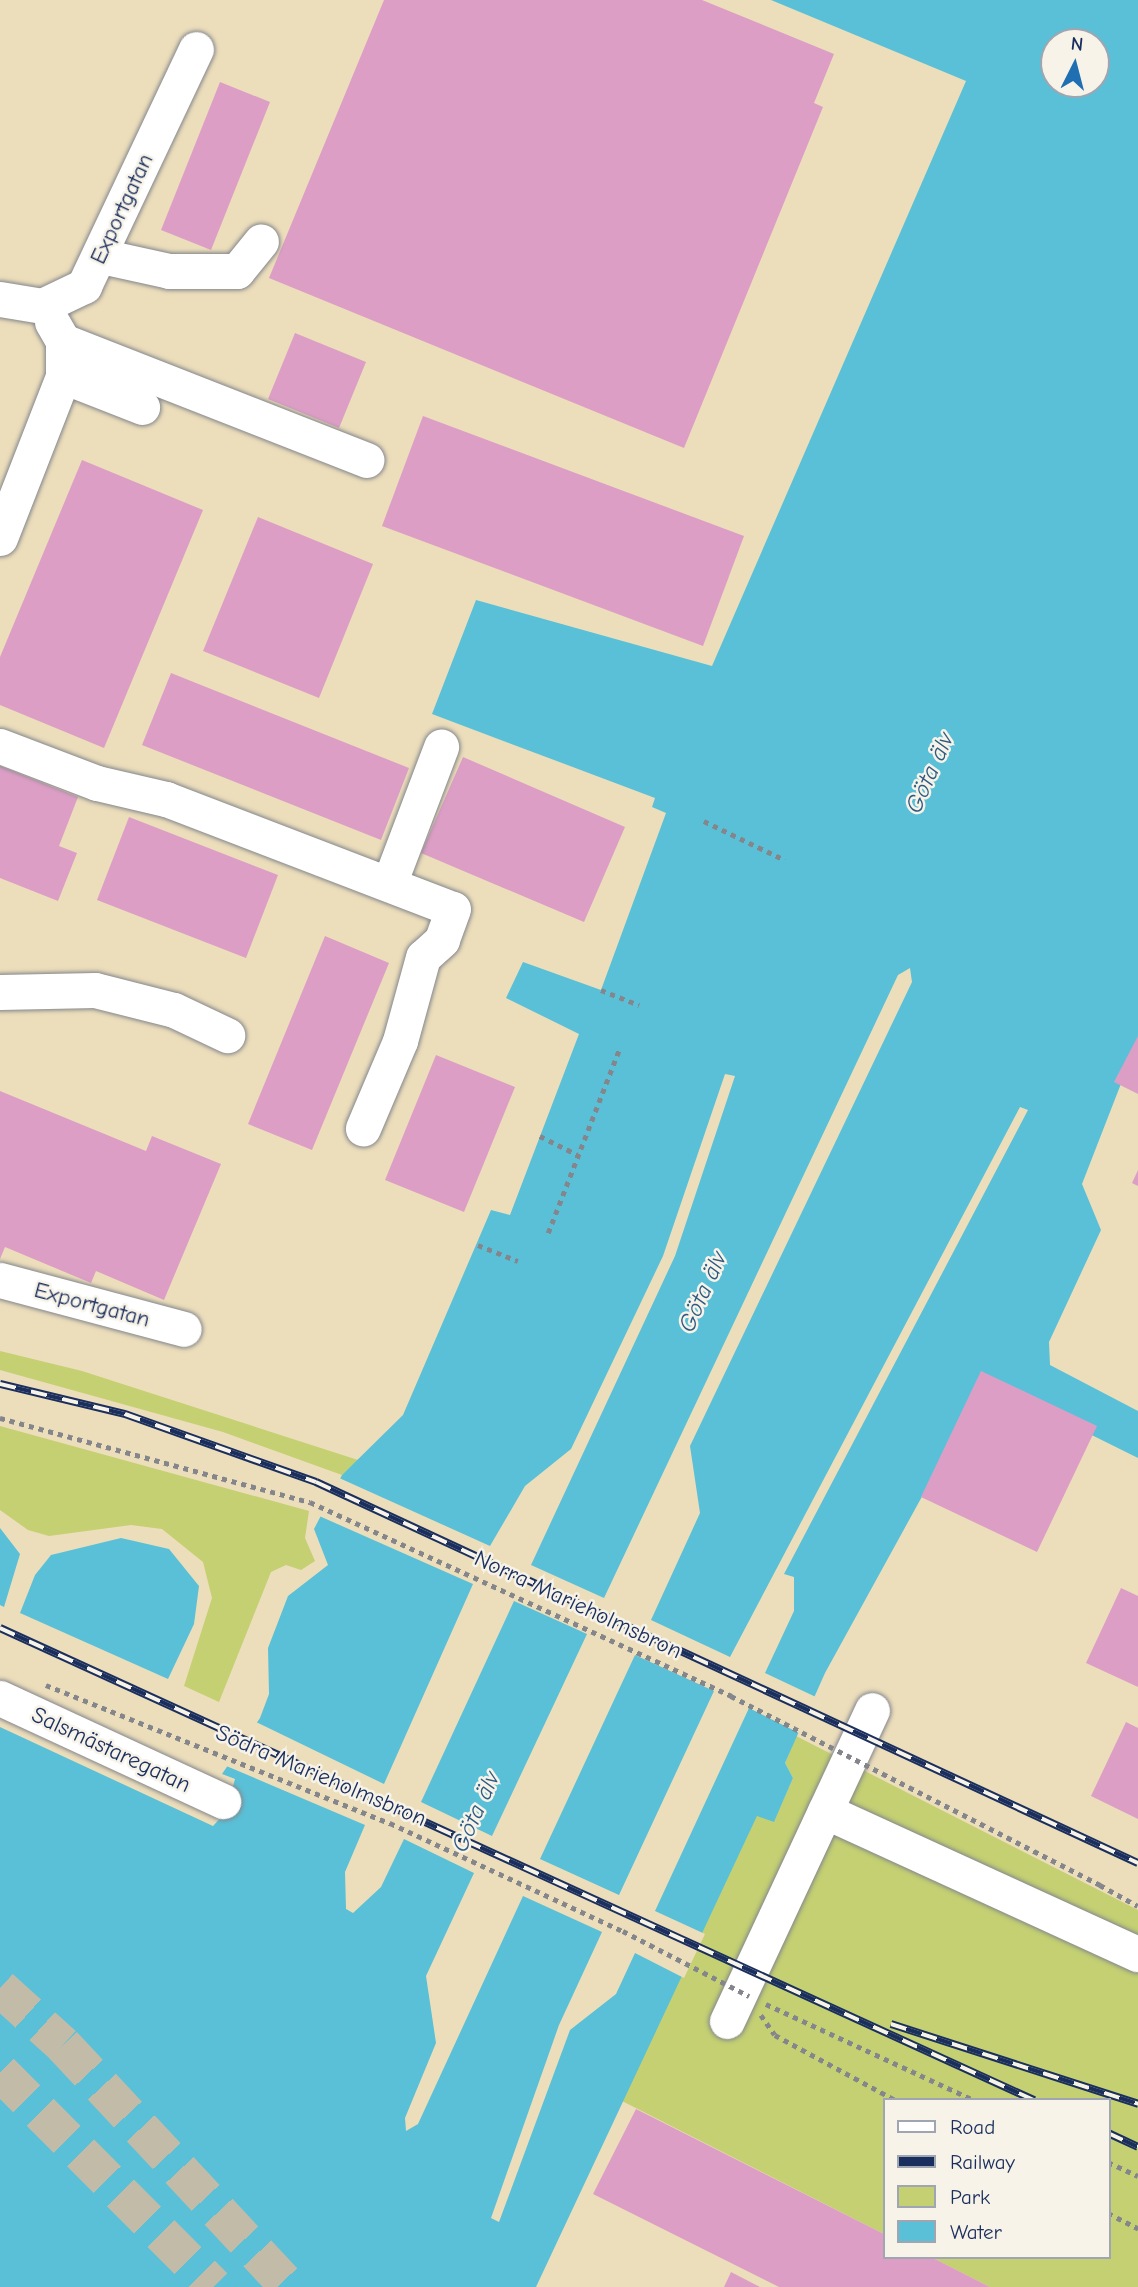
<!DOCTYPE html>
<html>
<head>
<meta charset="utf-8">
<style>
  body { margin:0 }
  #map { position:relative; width:1138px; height:2287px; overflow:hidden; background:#ecdebb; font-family:"Comic Neue",sans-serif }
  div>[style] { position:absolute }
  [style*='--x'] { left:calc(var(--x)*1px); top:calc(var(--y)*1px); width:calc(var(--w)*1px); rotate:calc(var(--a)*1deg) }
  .green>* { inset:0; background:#c4d072 }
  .water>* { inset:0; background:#59c0d7 }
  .pier>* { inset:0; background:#ecdebb }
  .building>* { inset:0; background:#dd9ec6 }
  .highway-tunnel>* { height:38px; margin-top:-19px; transform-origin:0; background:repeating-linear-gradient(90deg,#c2bba8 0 38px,transparent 0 57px) }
  .path>* { height:4.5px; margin-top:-2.25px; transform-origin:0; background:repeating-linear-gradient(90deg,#84868c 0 5px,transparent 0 10px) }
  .roads { filter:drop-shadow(0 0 2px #84868c) drop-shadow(0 0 2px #84868c) }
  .minor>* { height:35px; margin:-17.5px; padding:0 17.5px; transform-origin:17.5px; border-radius:17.5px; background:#fff }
  .rail>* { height:8px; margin-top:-4px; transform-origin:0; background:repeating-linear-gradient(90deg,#f7f3e8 0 16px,#1b2f5e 0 32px); box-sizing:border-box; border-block:2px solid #1b2f5e }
  .path-bridge>* { height:4.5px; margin-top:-2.25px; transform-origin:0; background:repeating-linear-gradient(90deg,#84868c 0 5px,transparent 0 10px) }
  span { translate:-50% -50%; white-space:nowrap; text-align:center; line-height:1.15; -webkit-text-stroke:5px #f7f3e8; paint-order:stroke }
  .street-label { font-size:23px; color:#1b2f5e }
  .water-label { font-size:24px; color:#2e5a82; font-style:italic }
  .legend { position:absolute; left:883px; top:2098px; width:228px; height:161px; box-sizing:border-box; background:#f7f3e8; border:2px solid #9fa5b1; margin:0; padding:9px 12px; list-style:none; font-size:21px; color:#1b2f5e }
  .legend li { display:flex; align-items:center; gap:14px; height:35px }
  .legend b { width:35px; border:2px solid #9fa5b1 }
  .north { position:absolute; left:1040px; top:28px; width:70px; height:70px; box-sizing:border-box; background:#f7f3e8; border:2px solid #9fa5b1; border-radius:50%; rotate:6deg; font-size:19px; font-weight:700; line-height:28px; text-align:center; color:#1b2f5e }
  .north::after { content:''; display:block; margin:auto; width:24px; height:32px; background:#1f6fb2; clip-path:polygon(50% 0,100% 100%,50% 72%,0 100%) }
</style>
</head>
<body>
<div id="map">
  <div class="green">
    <div style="clip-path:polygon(0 1351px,82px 1371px,358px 1460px,342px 1475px,223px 1432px,0 1370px)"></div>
    <div style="clip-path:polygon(0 1426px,309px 1511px,305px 1538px,315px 1561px,301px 1570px,286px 1565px,271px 1572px,219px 1702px,184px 1686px,212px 1598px,203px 1562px,162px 1529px,131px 1525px,49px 1536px,28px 1530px,0 1510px)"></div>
    <div style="clip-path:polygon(796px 1736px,1138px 1910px,1138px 2287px,990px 2287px,931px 2257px,1108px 2257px,1108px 2100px,884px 2100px,884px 2234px,622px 2101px,757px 1815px,774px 1821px,793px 1778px,785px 1763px)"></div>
  </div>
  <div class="water">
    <div style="clip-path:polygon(evenodd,771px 0,1138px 0,1138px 1040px,1082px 1184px,1101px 1230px,1049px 1342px,1050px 1365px,1138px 1411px,1138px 1458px,985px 1382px,825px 1673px,785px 1763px,793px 1778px,774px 1822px,757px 1816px,536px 2287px,0 2287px,0 1727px,213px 1826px,226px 1812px,235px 1779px,222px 1774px,260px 1718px,269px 1694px,268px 1648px,288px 1596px,328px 1565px,314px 1529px,342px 1475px,403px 1415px,491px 1210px,510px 1215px,579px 1034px,506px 998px,523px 962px,601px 990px,666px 813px,652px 807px,655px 798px,432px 714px,476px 600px,712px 666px,966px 81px,771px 0,1054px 42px,1096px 42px,1096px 84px,1054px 84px,1054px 42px)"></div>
    <div style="clip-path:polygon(0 1528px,20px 1554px,4px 1607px,0 1605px)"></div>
    <div style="clip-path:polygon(121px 1538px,169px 1549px,199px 1586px,194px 1624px,168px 1679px,20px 1613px,35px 1575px,51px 1555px)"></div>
  </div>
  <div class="pier">
    <div style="clip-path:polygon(evenodd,910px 968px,912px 982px,690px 1446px,700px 1513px,651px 1620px,730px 1657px,1020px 1107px,1028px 1110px,784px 1574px,794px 1577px,794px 1611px,765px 1673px,818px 1698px,801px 1734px,749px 1708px,655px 1911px,705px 1934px,684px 1978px,635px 1953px,616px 1994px,570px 2030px,499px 2222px,491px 2218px,559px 2025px,602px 1932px,523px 1896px,418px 2124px,406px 2131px,405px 2118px,436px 2043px,426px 1976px,474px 1873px,404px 1839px,381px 1887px,353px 1913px,346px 1909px,345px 1872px,365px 1825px,224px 1765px,254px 1721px,384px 1784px,473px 1584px,317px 1515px,337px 1477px,490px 1546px,525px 1486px,571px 1449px,663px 1256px,725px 1074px,735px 1076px,675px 1256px,531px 1565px,604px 1598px,898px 975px,910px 968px,514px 1601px,587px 1634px,492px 1836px,421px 1802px,514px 1601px,910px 968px,635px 1655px,714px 1691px,619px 1895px,540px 1859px,635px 1655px)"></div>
  </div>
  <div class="building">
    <div style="clip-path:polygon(384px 0,702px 0,834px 54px,814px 103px,823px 107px,684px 448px,269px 278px)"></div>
    <div style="clip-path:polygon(220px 82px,270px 102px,211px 250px,161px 230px)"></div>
    <div style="clip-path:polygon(295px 333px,366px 362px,339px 428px,268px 399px)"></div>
    <div style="clip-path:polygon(423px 416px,744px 536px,703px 646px,382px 526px)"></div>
    <div style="clip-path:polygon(82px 460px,203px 510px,104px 748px,0 705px,0 657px)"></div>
    <div style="clip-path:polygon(258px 517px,373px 564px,319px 698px,203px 651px)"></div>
    <div style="clip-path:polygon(171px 673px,409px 768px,381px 840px,142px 745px)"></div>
    <div style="clip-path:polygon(463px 757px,625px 827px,584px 922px,421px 853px)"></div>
    <div style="clip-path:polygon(0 766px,78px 797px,59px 846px,77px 853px,58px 901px,0 878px)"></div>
    <div style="clip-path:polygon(129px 817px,278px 875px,246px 958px,97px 900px)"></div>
    <div style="clip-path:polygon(325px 936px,389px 963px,312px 1150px,248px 1124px)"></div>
    <div style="clip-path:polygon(1138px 1036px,1138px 1094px,1114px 1082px)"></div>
    <div style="clip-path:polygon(436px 1055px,515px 1087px,464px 1212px,385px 1180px)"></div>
    <div style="clip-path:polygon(0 1091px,146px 1151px,152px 1136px,221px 1164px,164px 1300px,96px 1271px,91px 1283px,5px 1247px,0 1259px)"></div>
    <div style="clip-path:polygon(1138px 1170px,1138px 1186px,1132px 1183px)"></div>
    <div style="clip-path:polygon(981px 1371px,1097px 1426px,1037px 1552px,921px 1497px)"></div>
    <div style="clip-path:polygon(1121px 1588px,1138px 1596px,1138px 1687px,1086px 1663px)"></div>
    <div style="clip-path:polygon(1126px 1722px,1138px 1728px,1138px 1819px,1091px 1796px)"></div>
    <div style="clip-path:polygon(636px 2109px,884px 2234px,884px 2257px,931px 2257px,990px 2287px,779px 2287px,593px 2194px)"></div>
    <div style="clip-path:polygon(731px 2272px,760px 2287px,724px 2287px)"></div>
  </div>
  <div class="highway-tunnel">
    <div style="--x:0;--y:1988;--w:85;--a:42.1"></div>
    <div style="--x:63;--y:2045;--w:331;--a:47"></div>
    <div style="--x:0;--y:2072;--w:303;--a:45.1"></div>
  </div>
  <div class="path">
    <div style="--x:704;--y:821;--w:90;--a:25.7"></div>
    <div style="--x:601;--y:990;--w:41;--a:21.5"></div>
    <div style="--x:540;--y:1136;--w:42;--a:26.6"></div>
    <div style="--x:548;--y:1233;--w:196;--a:-68.8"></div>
    <div style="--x:478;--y:1245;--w:43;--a:21.8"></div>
    <div style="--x:0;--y:1418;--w:321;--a:15.2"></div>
    <div style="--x:310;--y:1502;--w:464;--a:24.7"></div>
    <div style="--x:46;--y:1685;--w:371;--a:21.9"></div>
    <div style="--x:390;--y:1823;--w:257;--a:24.9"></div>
    <div style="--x:1100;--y:1885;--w:43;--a:28.9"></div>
    <div style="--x:766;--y:2004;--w:229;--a:24.8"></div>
    <div style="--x:761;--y:2015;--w:24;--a:55"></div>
    <div style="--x:775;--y:2035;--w:136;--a:28.4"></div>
    <div style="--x:1108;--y:2162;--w:33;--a:25"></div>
    <div style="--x:1108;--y:2213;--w:34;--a:27"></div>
  </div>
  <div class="roads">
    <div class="minor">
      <div style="--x:101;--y:256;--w:70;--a:12.4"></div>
      <div style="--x:169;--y:271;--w:68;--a:0"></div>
      <div style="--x:237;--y:271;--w:38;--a:-51"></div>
      <div style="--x:0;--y:299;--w:43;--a:9.5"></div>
      <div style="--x:42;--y:306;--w:47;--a:-25.5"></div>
      <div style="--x:84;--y:286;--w:262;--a:-64.7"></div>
      <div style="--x:63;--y:341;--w:326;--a:21.4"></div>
      <div style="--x:63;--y:376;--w:85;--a:21.4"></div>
      <div style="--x:0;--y:538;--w:174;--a:-68.7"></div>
      <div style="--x:63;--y:376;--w:35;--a:-90"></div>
      <div style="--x:63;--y:341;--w:22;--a:-120"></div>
      <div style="--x:0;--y:746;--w:104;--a:20.9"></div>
      <div style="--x:97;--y:783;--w:71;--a:13.1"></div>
      <div style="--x:166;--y:799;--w:307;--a:21"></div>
      <div style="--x:453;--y:909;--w:33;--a:110"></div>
      <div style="--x:442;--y:940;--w:25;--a:138"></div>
      <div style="--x:423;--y:957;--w:87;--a:105.3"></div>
      <div style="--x:400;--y:1041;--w:95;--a:113"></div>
      <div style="--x:389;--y:884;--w:147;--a:-69.2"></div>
      <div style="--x:0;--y:992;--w:95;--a:-1.2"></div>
      <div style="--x:95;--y:990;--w:81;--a:14.2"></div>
      <div style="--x:174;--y:1010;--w:59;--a:25.3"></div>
      <div style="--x:0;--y:1280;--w:190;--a:14.9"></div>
      <div style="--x:0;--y:1698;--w:246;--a:24.8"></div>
      <div style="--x:825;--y:1811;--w:344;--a:24.6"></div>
      <div style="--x:727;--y:2021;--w:343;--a:-65"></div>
    </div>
  </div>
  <div class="rail">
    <div style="--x:0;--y:1384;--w:129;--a:13.5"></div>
    <div style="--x:125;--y:1414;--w:203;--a:19.6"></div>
    <div style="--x:316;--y:1482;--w:906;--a:24.87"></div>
    <div style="--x:0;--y:1628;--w:1137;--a:24.54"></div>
    <div style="--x:891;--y:2024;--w:260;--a:17.9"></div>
    <div style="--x:1108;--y:2133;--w:33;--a:25"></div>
  </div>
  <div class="path-bridge">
    <div style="--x:731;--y:1696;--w:415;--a:27.1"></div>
    <div style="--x:623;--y:1931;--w:142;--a:27.3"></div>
  </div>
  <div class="street-label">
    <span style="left:122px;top:209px;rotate:-65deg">Exportgatan</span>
    <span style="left:92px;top:1305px;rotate:15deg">Exportgatan</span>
    <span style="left:578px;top:1605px;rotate:25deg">Norra Marieholmsbron</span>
    <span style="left:111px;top:1750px;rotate:25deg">Salsmästaregatan</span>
    <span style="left:321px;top:1776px;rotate:23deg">Södra Marieholmsbron</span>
  </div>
  <div class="water-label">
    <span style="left:930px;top:773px;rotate:-66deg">Göta älv</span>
    <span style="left:703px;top:1292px;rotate:-66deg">Göta älv</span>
    <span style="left:476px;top:1812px;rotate:-66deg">Göta älv</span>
  </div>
  <ul class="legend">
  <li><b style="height:9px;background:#fff"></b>Road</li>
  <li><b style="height:9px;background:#1b2f5e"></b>Railway</li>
  <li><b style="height:19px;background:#c4d072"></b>Park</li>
  <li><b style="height:19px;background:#59c0d7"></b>Water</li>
  </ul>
  <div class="north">N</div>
</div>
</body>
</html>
